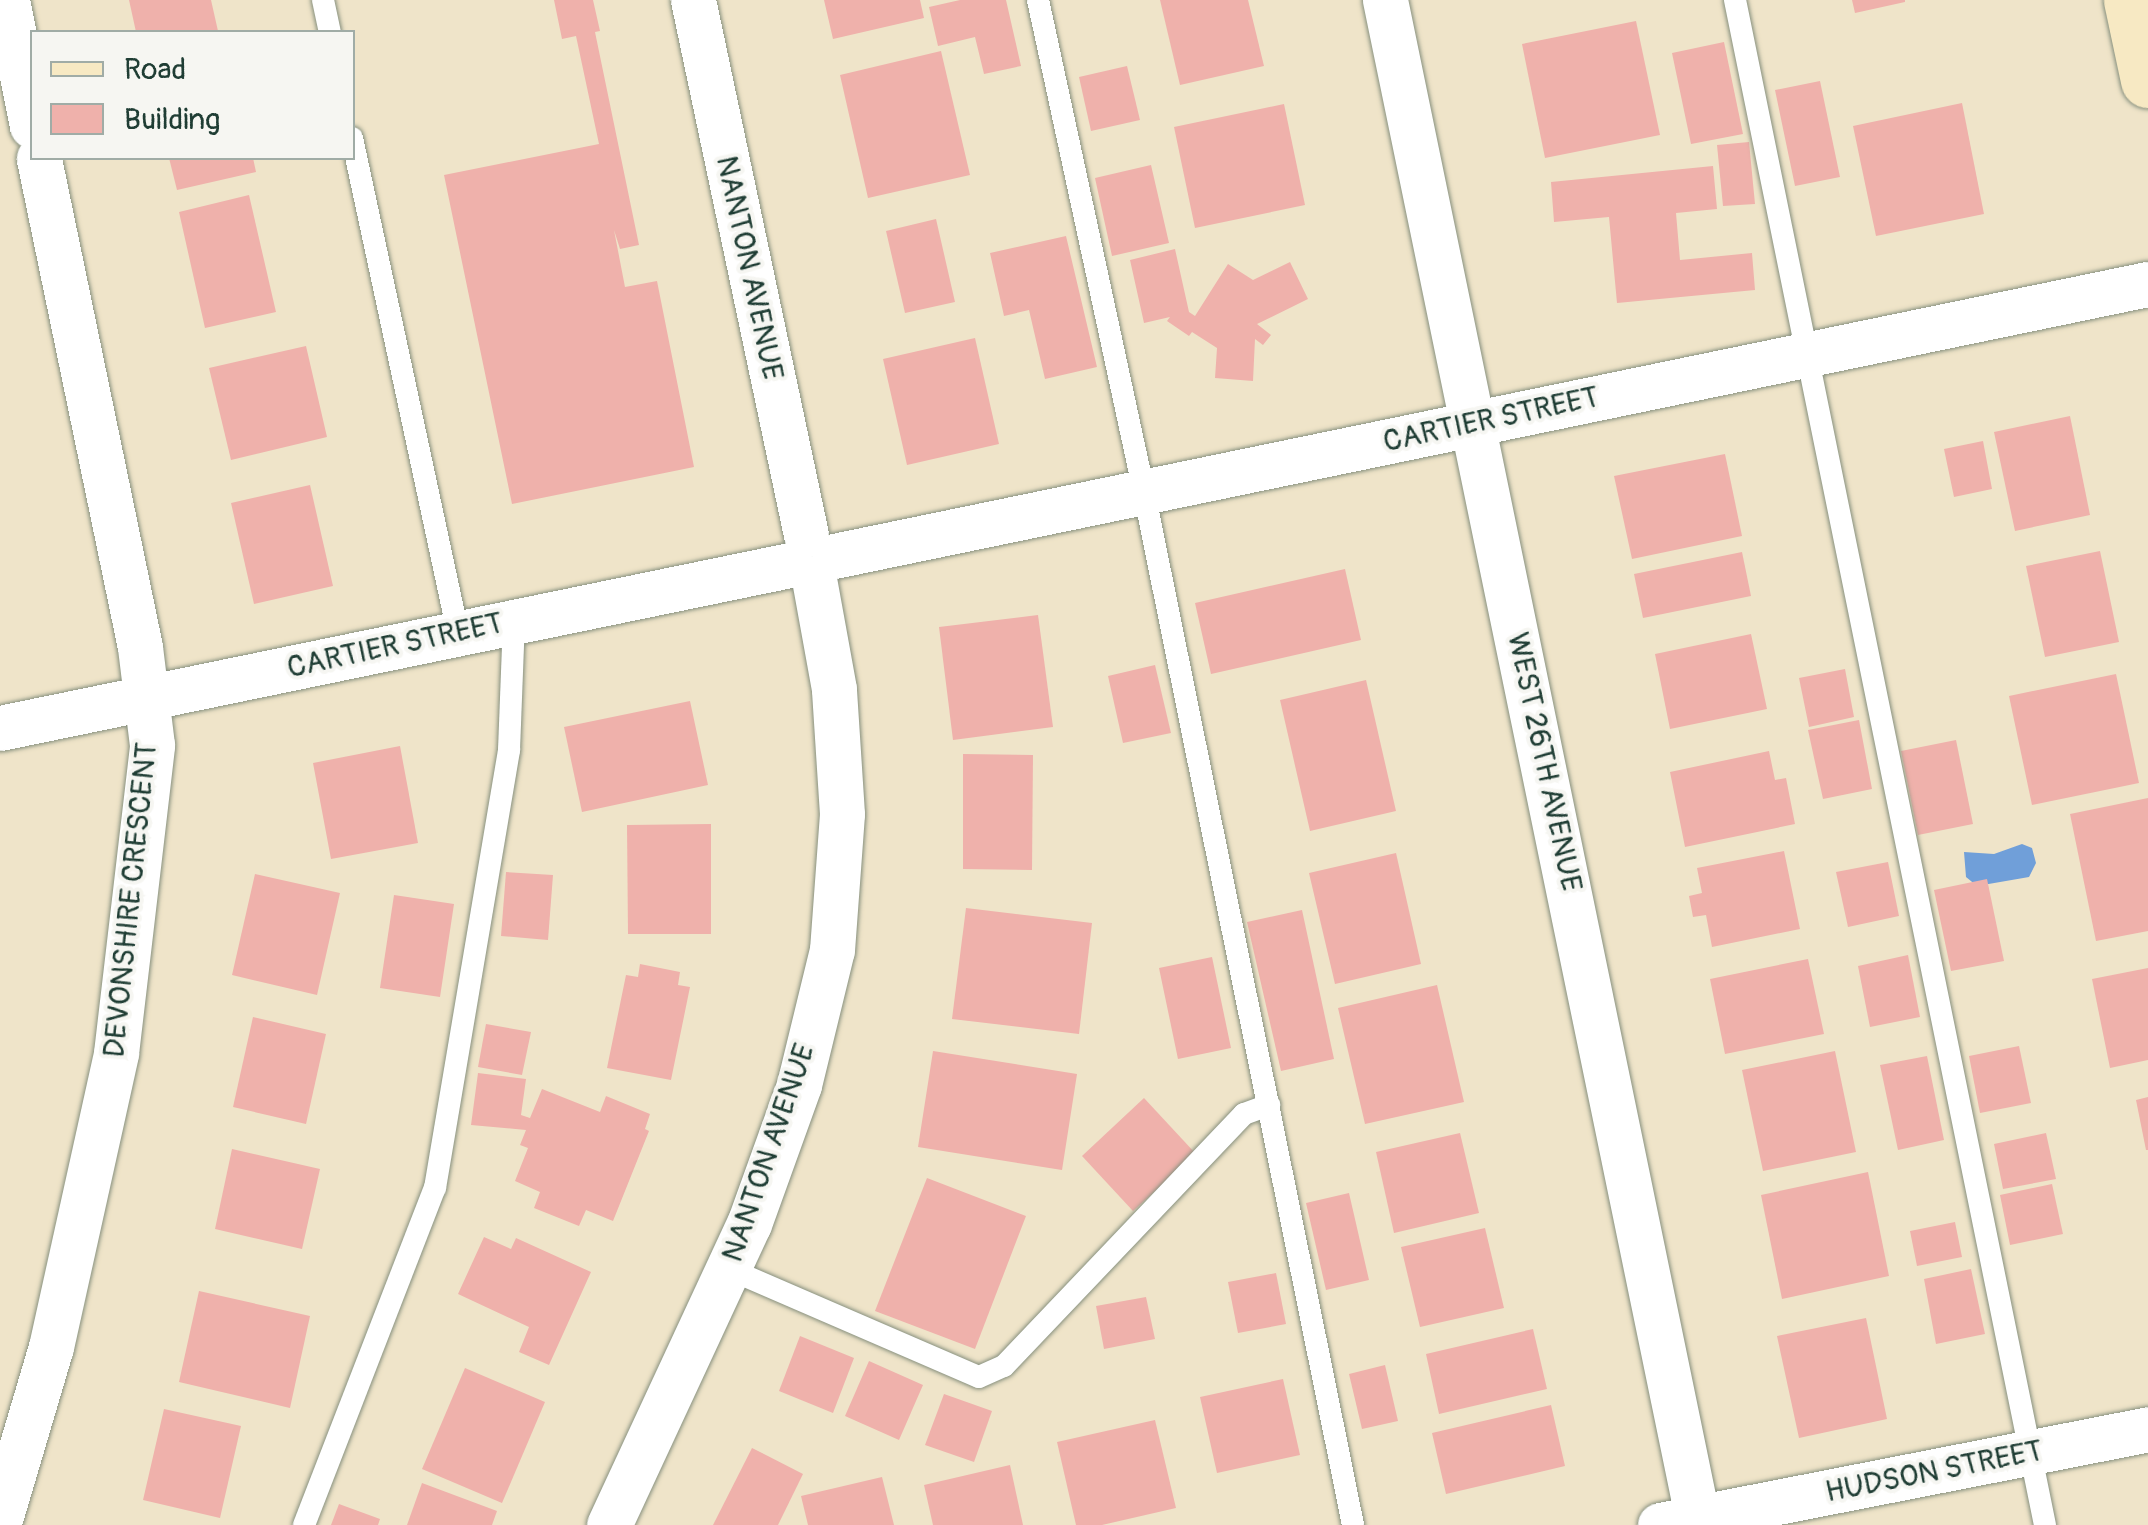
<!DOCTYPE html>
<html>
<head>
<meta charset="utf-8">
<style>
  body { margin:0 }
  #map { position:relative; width:2148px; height:1525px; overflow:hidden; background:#efe4c9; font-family:Pangolin,sans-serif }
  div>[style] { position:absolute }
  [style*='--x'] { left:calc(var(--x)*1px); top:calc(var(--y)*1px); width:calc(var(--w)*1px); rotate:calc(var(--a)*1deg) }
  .water>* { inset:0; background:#709fd9 }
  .building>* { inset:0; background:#efb1ab }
  .roads { filter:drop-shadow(0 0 2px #87907e) drop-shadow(0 0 2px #87907e) }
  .service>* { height:22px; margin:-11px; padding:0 11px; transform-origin:11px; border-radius:11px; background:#fff }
  .minor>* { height:45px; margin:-22.5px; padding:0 22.5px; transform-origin:22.5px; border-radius:22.5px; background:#fff }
  .secondary>* { height:55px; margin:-27.5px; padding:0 27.5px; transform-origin:27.5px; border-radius:27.5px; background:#f7e9c3 }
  span { translate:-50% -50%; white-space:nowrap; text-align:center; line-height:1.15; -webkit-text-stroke:8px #f6f6f2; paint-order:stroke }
  .street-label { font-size:30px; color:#1f3d34 }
  .legend { position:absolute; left:30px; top:30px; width:325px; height:130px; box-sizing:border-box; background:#f6f6f2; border:2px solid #a0aca6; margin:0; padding:12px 18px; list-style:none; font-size:30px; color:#1f3d34 }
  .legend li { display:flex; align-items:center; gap:20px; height:50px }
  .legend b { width:50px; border:2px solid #a0aca6 }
</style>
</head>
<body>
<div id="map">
  <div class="water">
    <div style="clip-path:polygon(2022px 844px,2032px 848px,2036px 863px,2029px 877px,1977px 886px,1966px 877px,1964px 852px,1994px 854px)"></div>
  </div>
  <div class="building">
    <div style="clip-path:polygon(129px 0,211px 0,218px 31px,136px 32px)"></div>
    <div style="clip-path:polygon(554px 0,593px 0,600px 31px,595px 32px,639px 245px,620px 249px,614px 230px,625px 287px,657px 281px,694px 467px,512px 504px,444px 175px,599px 144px,576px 36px,562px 39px)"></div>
    <div style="clip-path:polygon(824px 0,920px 0,924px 18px,833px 39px)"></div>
    <div style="clip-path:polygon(960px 0,1006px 0,1021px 66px,984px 74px,975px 37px,938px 46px,929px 7px)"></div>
    <div style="clip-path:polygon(1160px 0,1248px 0,1264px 66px,1180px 85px)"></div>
    <div style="clip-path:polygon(1852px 0,1905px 0,1905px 2px,1855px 13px)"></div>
    <div style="clip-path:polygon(1636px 21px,1660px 135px,1545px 158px,1522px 44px)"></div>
    <div style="clip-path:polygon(1724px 42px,1743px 134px,1691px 144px,1672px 53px)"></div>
    <div style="clip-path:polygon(941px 51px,970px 175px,868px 198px,840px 75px)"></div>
    <div style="clip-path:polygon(1127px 66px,1140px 120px,1091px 131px,1079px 77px)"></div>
    <div style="clip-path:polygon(1820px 81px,1840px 177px,1795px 186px,1775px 90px)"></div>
    <div style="clip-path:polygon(1962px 103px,1984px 214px,1876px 236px,1853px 126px)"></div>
    <div style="clip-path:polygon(1284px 104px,1305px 205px,1195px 228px,1174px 127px)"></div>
    <div style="clip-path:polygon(1749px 142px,1755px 204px,1723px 206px,1717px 145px)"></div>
    <div style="clip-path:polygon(169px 158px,253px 158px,256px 172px,177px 190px)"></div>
    <div style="clip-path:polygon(1151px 165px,1169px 243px,1112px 256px,1095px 178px)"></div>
    <div style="clip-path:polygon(1713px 166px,1717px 209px,1676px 213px,1680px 260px,1752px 253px,1755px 290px,1617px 303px,1609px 217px,1554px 222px,1551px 182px)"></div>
    <div style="clip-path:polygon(249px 195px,276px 312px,205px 328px,179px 212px)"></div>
    <div style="clip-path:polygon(936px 219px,955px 302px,905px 313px,886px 231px)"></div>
    <div style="clip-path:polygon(1066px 236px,1097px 367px,1045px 379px,1029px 310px,1004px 316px,990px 253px)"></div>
    <div style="clip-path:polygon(1175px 249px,1189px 312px,1195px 316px,1228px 264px,1253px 280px,1290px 262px,1308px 299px,1257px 324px,1271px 335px,1263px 345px,1255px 339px,1253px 381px,1215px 378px,1217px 348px,1192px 332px,1189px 336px,1167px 321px,1170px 317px,1144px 323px,1130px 260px)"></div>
    <div style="clip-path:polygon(975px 338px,999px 444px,907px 465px,883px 359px)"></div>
    <div style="clip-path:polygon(306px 346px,327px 437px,231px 460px,209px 368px)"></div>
    <div style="clip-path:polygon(2070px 416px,2090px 515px,2015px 531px,1994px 432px)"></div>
    <div style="clip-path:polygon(1983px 441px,1992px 489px,1954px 497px,1944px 449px)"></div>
    <div style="clip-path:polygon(1725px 454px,1742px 536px,1632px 559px,1614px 476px)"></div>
    <div style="clip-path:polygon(310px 485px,333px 586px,254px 604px,231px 503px)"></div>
    <div style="clip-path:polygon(2100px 551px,2119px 642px,2045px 657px,2026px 566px)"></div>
    <div style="clip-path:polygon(1742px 552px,1751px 596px,1643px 618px,1634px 574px)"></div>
    <div style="clip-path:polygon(1345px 569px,1361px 640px,1211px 674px,1195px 603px)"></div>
    <div style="clip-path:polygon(1038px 615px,1053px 727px,953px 740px,939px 627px)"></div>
    <div style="clip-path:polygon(1751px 634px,1767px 709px,1670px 729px,1655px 654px)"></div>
    <div style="clip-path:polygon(1155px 665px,1171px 733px,1123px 743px,1108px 676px)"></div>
    <div style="clip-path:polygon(1845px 669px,1854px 717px,1809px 727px,1799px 678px)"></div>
    <div style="clip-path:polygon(2116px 674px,2139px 783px,2032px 805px,2009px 696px)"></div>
    <div style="clip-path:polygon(1366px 680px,1396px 811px,1310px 831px,1280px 700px)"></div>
    <div style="clip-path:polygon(690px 701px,708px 785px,582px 812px,564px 727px)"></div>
    <div style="clip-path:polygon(1859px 720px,1872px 789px,1823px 799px,1808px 730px)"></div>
    <div style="clip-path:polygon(1956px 740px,1973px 824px,1918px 835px,1901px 751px)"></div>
    <div style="clip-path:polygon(400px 746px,418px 843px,331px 859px,313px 763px)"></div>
    <div style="clip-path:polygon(1769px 751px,1775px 780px,1786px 778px,1795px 824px,1685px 847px,1670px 772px)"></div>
    <div style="clip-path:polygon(963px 754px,1033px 755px,1032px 870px,963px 869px)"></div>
    <div style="clip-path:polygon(2148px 798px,2148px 931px,2096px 941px,2070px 814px)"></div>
    <div style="clip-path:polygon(711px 824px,711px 934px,628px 934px,627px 825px)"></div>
    <div style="clip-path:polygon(1784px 851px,1800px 929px,1712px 947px,1706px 915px,1693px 917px,1689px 896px,1702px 893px,1697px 868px)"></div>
    <div style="clip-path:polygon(1396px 853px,1421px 964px,1335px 984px,1309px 873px)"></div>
    <div style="clip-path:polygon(1888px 862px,1899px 916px,1848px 927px,1836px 872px)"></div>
    <div style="clip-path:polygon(506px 872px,553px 875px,548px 940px,501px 936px)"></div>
    <div style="clip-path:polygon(255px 874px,340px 893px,317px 995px,232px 975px)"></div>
    <div style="clip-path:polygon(1987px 879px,2004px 961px,1951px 971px,1934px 890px)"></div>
    <div style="clip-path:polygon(394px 895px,454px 904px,440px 997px,380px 988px)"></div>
    <div style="clip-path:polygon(966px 908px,1092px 923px,1079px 1034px,952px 1019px)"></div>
    <div style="clip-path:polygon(1302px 910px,1334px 1059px,1281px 1071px,1247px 922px)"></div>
    <div style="clip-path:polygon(1908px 955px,1920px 1017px,1870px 1027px,1858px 966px)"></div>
    <div style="clip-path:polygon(1212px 957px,1231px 1048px,1178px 1059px,1159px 968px)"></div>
    <div style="clip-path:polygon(1808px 959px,1824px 1034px,1725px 1054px,1710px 979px)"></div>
    <div style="clip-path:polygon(640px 964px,680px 972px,678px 985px,690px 987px,671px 1080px,607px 1068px,626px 975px,638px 977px)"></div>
    <div style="clip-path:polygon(2148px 968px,2148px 1060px,2110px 1068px,2092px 979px)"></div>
    <div style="clip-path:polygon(1437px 985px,1464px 1102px,1365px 1124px,1338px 1008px)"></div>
    <div style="clip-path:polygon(253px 1017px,326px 1034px,306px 1124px,233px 1107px)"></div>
    <div style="clip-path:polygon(486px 1024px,531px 1032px,522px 1075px,478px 1067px)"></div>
    <div style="clip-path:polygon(2019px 1046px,2031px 1103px,1980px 1113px,1969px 1056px)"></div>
    <div style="clip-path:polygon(933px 1051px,1077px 1074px,1062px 1170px,918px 1147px)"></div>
    <div style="clip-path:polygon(1835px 1051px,1856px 1152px,1763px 1171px,1742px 1070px)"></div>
    <div style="clip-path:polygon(1927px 1056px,1944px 1140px,1898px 1150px,1880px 1065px)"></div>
    <div style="clip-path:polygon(478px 1073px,526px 1079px,521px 1115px,530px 1118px,542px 1089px,600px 1112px,606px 1096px,650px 1114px,645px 1129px,649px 1131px,613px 1221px,586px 1210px,579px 1226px,534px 1208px,540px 1192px,515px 1181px,528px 1148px,520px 1145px,526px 1130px,471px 1125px)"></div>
    <div style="clip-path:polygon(2148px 1097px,2148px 1150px,2146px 1150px,2136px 1100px)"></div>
    <div style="clip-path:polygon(1144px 1098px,1196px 1154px,1133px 1211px,1082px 1156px)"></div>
    <div style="clip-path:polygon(1460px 1133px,1479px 1213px,1394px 1233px,1376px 1152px)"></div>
    <div style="clip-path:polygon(2046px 1133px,2056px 1179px,2003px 1189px,1994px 1144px)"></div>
    <div style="clip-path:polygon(232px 1149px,320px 1169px,302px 1249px,215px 1229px)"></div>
    <div style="clip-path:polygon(1868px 1172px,1889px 1276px,1782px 1299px,1761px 1195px)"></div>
    <div style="clip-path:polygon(927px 1178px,1026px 1216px,975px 1349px,875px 1311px)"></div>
    <div style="clip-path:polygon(2052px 1184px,2063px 1234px,2010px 1245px,2000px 1195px)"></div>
    <div style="clip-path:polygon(1349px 1193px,1369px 1280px,1326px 1290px,1306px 1203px)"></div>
    <div style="clip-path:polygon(1955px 1222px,1962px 1257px,1917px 1266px,1910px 1231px)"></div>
    <div style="clip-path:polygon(1485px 1228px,1504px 1308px,1420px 1327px,1401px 1247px)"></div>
    <div style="clip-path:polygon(484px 1237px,511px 1249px,516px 1238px,591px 1272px,549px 1365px,519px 1352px,529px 1327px,458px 1294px)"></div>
    <div style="clip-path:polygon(1971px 1269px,1985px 1334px,1936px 1344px,1924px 1279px)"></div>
    <div style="clip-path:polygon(1276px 1273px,1286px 1324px,1238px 1333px,1228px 1282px)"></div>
    <div style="clip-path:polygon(199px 1291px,310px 1316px,290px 1408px,179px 1382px)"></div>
    <div style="clip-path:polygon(1146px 1297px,1155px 1339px,1104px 1349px,1096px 1306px)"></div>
    <div style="clip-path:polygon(1866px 1318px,1887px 1419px,1799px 1438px,1777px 1336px)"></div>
    <div style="clip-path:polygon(1533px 1329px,1547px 1389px,1439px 1414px,1426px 1354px)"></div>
    <div style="clip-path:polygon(800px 1336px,854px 1358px,833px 1413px,779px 1391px)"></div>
    <div style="clip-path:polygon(869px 1361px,923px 1385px,899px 1440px,845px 1416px)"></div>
    <div style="clip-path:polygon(1385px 1365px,1398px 1421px,1362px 1429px,1349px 1374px)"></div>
    <div style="clip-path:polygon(465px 1368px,545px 1402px,502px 1503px,422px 1469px)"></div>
    <div style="clip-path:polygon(1283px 1379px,1300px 1455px,1217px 1473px,1200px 1397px)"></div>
    <div style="clip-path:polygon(944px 1394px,992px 1411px,974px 1462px,925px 1445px)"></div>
    <div style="clip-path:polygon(1551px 1405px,1565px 1466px,1446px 1494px,1432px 1433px)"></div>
    <div style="clip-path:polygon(164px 1409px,241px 1426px,220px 1518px,143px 1500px)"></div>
    <div style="clip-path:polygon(1155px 1420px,1176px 1508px,1102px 1525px,1076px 1525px,1057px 1442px)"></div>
    <div style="clip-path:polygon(752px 1448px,803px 1474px,778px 1525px,713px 1525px)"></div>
    <div style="clip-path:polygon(1010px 1465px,1023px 1525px,933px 1525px,924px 1485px)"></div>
    <div style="clip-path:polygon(882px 1477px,894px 1525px,808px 1525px,801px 1496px)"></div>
    <div style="clip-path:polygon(422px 1483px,497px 1511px,492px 1525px,407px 1525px)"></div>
    <div style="clip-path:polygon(339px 1504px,380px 1519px,378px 1525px,331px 1525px)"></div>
  </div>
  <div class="roads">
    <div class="service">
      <div style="--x:323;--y:0;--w:33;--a:78"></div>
      <div style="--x:1038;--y:0;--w:503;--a:77.84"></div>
      <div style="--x:1144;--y:492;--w:1054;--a:78.56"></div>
      <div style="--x:1735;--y:0;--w:1556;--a:78.51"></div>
      <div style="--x:352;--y:138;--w:506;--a:77.91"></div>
      <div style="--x:729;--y:1269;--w:272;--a:23.4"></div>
      <div style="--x:979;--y:1377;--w:27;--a:-24"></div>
      <div style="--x:1004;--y:1366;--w:348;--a:-46.4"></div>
      <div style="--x:1244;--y:1114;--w:27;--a:-20"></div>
      <div style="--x:304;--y:1525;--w:362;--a:-68.8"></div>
      <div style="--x:435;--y:1188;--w:444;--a:-80.4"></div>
      <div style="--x:509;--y:750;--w:129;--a:-87.8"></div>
    </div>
    <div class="minor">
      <div style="--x:7;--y:0;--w:128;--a:78.8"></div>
      <div style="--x:693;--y:0;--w:547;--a:78.07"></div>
      <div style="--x:1385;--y:0;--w:1557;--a:78.37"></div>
      <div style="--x:834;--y:556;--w:1342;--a:-11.7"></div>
      <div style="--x:0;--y:728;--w:807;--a:-11.66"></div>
      <div style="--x:0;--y:1519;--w:179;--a:-73.5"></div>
      <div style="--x:51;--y:1347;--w:301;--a:-77.5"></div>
      <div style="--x:116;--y:1053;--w:310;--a:-83.3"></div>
      <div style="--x:152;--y:745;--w:99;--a:-97"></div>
      <div style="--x:140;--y:647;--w:499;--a:-101.7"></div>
      <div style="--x:609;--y:1525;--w:332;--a:-65.1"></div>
      <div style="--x:749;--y:1224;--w:148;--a:-70.2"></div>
      <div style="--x:799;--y:1085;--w:139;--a:-76.3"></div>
      <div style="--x:832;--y:950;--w:136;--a:-85.8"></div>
      <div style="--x:842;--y:814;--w:125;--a:-93.7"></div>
      <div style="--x:834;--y:689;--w:112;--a:-100.3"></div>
      <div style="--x:1660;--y:1525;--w:497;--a:-11.1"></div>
    </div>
    <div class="secondary">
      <div style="--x:2131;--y:0;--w:82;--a:78"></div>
    </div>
  </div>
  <div class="street-label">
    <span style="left:749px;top:268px;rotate:78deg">NANTON AVENUE</span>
    <span style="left:1491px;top:420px;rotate:-12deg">CARTIER STREET</span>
    <span style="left:395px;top:646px;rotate:-12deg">CARTIER STREET</span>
    <span style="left:1544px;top:762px;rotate:78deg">WEST 26TH AVENUE</span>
    <span style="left:131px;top:900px;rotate:-84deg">DEVONSHIRE CRESCENT</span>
    <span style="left:769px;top:1153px;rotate:-71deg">NANTON AVENUE</span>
    <span style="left:1934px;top:1472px;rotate:-11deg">HUDSON STREET</span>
  </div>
  <ul class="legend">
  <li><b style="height:12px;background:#f7e9c3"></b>Road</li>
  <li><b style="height:28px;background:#efb1ab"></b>Building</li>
  </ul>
</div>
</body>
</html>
